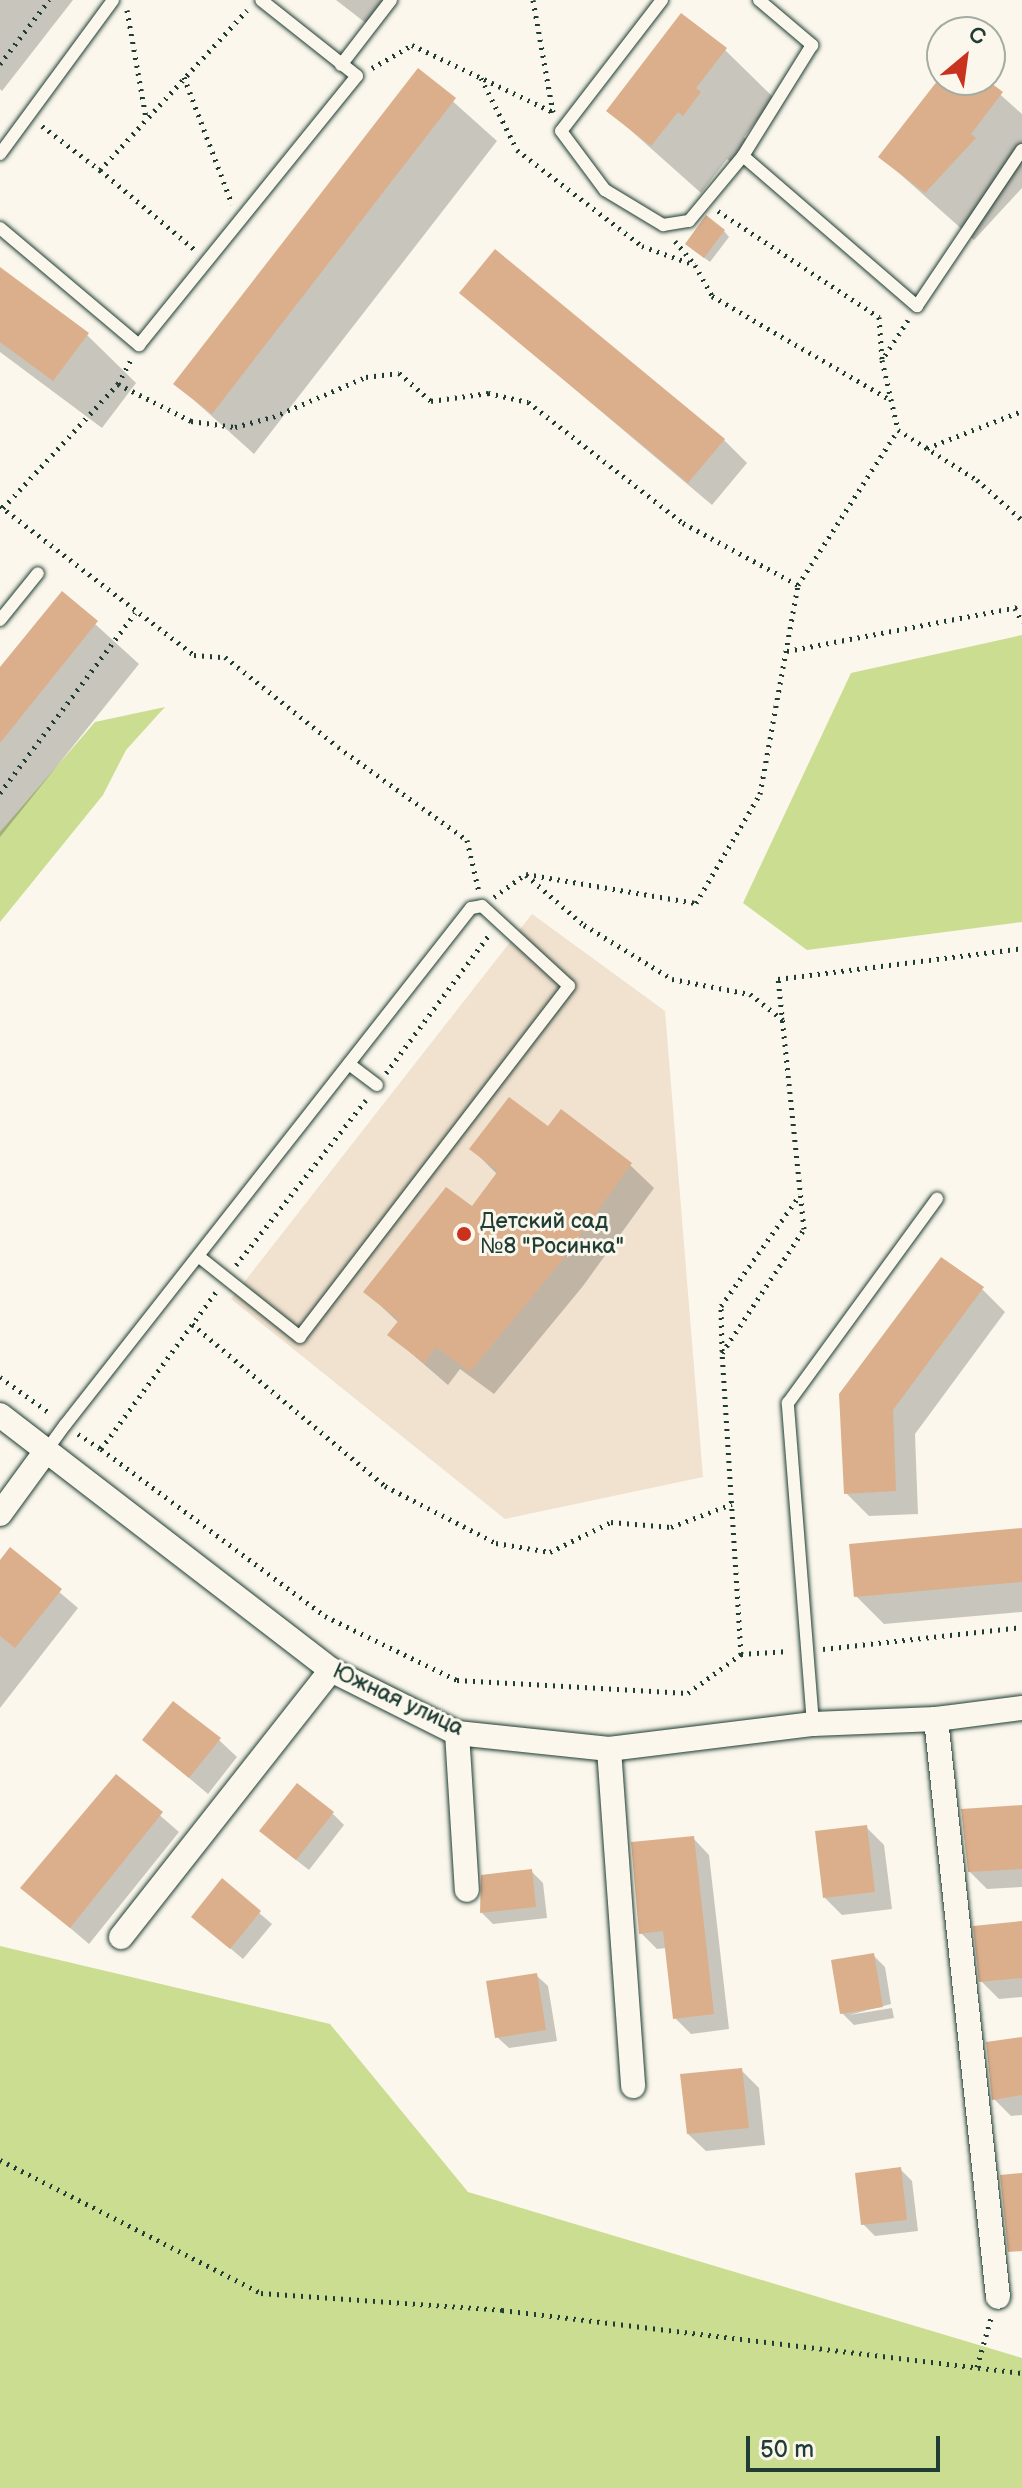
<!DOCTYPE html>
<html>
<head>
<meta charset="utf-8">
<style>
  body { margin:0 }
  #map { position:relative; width:1022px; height:2488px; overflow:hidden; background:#fbf7ec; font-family:"Balsamiq Sans",sans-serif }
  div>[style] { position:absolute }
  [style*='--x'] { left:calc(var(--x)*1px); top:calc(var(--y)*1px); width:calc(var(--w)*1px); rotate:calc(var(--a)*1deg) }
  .built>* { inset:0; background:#f1e1cf }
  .green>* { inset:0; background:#cadd91 }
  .shadow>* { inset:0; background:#0003 }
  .building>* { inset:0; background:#dbaf8c }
  .path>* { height:5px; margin-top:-2.5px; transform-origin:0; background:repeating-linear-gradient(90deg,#1f3d34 0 2px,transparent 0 8px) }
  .roads { filter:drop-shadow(0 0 2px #1f3d34) drop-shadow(0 0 2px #1f3d34) }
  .lane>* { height:12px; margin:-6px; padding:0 6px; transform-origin:6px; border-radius:6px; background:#fbf7ec }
  .street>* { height:24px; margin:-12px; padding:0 12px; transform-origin:12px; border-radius:12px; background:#fbf7ec }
  .dots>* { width:22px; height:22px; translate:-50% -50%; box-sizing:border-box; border:4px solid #fbf7ec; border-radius:50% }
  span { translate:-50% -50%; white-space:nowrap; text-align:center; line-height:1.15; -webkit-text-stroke:6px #fbf7ec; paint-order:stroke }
  .poi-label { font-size:22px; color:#1f3d34 }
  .left { translate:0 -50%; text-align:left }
  .street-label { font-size:22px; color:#1f3d34 }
  .north { position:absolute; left:926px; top:16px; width:80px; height:80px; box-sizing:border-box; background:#fbf7ec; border:2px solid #a3ada2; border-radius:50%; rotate:29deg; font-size:22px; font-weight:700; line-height:32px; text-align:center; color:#1f3d34 }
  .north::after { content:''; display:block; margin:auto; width:28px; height:36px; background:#c8321e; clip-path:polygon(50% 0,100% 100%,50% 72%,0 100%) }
  .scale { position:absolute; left:746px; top:2436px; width:194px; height:36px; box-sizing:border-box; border:4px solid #1f3d34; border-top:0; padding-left:10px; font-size:24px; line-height:28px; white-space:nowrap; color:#1f3d34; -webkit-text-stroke:6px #fbf7ec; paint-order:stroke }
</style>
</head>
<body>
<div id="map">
  <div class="built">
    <div style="clip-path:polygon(532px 914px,665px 1011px,703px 1477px,505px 1519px,231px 1299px)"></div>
  </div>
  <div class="green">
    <div style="clip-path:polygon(1022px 635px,1022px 922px,807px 950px,743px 903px,851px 673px)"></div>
    <div style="clip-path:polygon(165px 707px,126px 750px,103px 795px,0 922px,0 832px,95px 722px)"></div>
    <div style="clip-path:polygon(0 1946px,330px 2024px,468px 2192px,1022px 2358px,1022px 2488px,0 2488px)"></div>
  </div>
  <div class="shadow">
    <div style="clip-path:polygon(0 0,73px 0,2px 91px,0 89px)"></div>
    <div style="clip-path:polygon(336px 0,392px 0,367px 24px)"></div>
    <div style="clip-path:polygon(725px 50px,774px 98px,744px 137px,748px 142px,732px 163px,727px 159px,701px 193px,609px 111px)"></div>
    <div style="clip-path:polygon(419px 71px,497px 141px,254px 454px,176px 384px)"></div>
    <div style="clip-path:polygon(942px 78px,984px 80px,1022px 114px,1022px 188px,974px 240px,881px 157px)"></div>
    <div style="clip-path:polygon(724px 231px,729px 237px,710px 262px,692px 249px)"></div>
    <div style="clip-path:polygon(0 270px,87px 335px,136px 383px,102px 428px,0 352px)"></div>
    <div style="clip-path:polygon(461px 293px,724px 440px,747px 463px,712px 505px)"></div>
    <div style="clip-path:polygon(62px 594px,139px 664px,0 837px,0 671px)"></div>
    <div style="clip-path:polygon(548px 1129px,630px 1165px,654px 1188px,583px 1286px,494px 1394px,460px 1369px,448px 1385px,390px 1335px,399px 1323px,366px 1292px,472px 1209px,498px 1175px,472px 1149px)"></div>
    <div style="clip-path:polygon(982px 1289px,1005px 1312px,915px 1434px,918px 1514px,869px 1516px,846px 1493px,841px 1395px)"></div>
    <div style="clip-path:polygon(1022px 1530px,1022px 1612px,884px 1624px,856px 1596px)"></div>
    <div style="clip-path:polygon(10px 1550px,78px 1608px,0 1708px,0 1563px)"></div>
    <div style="clip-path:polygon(144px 1740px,219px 1740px,237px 1757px,208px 1794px)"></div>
    <div style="clip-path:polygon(116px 1777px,179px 1832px,89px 1944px,23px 1888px)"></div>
    <div style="clip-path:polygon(1022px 1807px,1022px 1887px,987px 1889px,969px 1871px)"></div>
    <div style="clip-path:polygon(333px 1814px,344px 1825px,309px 1870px,273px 1842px)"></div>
    <div style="clip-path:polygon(866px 1827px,884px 1845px,892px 1909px,842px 1915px,825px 1898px)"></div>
    <div style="clip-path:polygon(693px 1838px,709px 1855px,729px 2029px,691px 2034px,675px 2018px,667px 1948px,657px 1949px,641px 1933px)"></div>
    <div style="clip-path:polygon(531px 1871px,543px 1883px,547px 1918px,493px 1924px,482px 1913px)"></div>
    <div style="clip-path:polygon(222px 1881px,272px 1924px,243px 1959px,193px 1917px)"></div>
    <div style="clip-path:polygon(1022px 1923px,1022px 1997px,999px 1999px,981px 1981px)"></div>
    <div style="clip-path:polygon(873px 1955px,885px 1967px,891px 2004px,849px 2015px,892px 2008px,894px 2018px,854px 2025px,842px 2013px)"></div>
    <div style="clip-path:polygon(536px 1975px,548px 1986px,557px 2041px,509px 2048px,497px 2037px)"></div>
    <div style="clip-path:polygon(1022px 2039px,1022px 2115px,1011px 2116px,994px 2099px)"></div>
    <div style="clip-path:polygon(741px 2070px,759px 2088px,765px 2145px,706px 2151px,688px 2134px)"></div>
    <div style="clip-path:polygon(900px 2169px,912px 2181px,918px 2231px,875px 2236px,863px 2224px)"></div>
  </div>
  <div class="building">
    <div style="clip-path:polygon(681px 13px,727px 48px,696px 88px,701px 92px,683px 116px,678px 112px,651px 146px,606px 111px)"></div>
    <div style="clip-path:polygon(418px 68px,456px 98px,212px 414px,173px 384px)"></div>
    <div style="clip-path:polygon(938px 80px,987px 80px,1003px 92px,971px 134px,976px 138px,925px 193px,878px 157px)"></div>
    <div style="clip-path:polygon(706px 215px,725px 230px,704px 258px,685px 244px)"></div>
    <div style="clip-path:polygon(495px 249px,725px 439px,688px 483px,459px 293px)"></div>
    <div style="clip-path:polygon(0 267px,89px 333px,53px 381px,0 342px)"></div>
    <div style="clip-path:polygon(62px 591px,98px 621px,0 743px,0 667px)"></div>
    <div style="clip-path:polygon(509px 1097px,548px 1126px,561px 1109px,632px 1163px,560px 1263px,470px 1372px,436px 1347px,424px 1363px,387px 1335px,399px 1320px,363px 1292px,446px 1187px,472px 1206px,498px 1171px,469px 1149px)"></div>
    <div style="clip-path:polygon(941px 1257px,984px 1287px,893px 1410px,896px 1491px,844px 1494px,839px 1394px)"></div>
    <div style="clip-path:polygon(1022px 1528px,1022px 1582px,854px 1597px,849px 1544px)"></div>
    <div style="clip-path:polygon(10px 1547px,62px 1589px,15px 1648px,0 1636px,0 1560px)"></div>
    <div style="clip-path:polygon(173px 1701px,221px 1738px,189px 1778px,142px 1740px)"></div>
    <div style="clip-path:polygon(116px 1774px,163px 1812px,70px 1928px,20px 1888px)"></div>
    <div style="clip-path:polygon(297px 1783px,334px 1812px,296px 1860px,259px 1831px)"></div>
    <div style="clip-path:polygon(1022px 1805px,1022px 1869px,968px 1872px,961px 1809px)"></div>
    <div style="clip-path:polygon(867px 1825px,875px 1892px,823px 1898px,815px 1831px)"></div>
    <div style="clip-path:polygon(694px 1836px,714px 2014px,673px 2019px,663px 1931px,639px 1934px,631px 1842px)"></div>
    <div style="clip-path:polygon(532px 1869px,536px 1907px,480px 1913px,481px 1875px)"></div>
    <div style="clip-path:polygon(222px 1878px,261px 1911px,230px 1949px,191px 1917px)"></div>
    <div style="clip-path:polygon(1022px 1921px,1022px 1978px,979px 1982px,973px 1926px)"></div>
    <div style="clip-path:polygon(874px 1953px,883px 2007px,840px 2014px,831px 1960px)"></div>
    <div style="clip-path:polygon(537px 1973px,546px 2030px,495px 2038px,486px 1981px)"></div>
    <div style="clip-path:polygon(1022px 2037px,1022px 2095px,992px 2100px,986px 2042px)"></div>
    <div style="clip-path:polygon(742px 2068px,749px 2128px,687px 2134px,680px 2074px)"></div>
    <div style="clip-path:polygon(901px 2167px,907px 2220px,861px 2225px,855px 2173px)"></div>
    <div style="clip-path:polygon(1022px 2173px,1022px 2251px,1008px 2252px,1000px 2175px)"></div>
  </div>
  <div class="path">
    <div style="--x:533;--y:0;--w:114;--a:79.9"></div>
    <div style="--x:127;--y:10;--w:110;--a:80"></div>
    <div style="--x:0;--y:64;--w:81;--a:-52.6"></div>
    <div style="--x:372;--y:68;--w:46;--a:-29.9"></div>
    <div style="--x:412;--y:45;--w:156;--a:25.4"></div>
    <div style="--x:184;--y:77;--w:136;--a:69.3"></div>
    <div style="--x:481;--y:78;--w:80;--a:63.4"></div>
    <div style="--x:517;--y:150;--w:158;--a:37.5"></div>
    <div style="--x:642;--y:246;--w:56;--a:19.7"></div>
    <div style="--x:695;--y:265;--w:35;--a:61"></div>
    <div style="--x:712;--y:296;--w:207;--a:30.2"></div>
    <div style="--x:42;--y:126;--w:73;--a:37.2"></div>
    <div style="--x:100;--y:170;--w:217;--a:-47.4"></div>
    <div style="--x:100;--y:170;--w:123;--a:40"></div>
    <div style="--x:718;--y:211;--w:193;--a:33.4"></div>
    <div style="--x:879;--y:317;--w:42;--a:85.9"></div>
    <div style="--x:675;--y:241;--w:30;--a:50"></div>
    <div style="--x:908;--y:320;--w:48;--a:123"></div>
    <div style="--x:882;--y:360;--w:72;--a:77.1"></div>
    <div style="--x:898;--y:430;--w:93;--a:32.3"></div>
    <div style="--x:977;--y:480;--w:60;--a:41.6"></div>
    <div style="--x:118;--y:384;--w:82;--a:26.9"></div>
    <div style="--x:191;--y:421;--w:44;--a:7.8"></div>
    <div style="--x:235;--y:427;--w:39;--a:-15"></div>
    <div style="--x:273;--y:417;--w:101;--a:-23.3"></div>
    <div style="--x:366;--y:377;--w:33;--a:-7"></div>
    <div style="--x:399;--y:373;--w:43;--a:41.2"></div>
    <div style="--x:431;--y:401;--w:58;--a:-8"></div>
    <div style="--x:488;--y:393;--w:41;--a:12.7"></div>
    <div style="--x:528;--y:402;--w:197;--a:38"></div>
    <div style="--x:683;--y:523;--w:131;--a:28.3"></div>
    <div style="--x:927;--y:448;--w:102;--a:-21.3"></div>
    <div style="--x:0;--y:506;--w:245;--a:37.5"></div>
    <div style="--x:194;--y:655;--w:31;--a:4"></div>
    <div style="--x:225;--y:657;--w:144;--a:38.5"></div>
    <div style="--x:338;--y:747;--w:159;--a:35.8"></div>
    <div style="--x:467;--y:840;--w:53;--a:77"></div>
    <div style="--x:3;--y:508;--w:169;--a:-47.2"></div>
    <div style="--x:118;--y:384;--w:30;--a:-62"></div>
    <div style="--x:1015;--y:608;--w:16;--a:63"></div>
    <div style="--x:787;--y:651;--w:239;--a:-10.8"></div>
    <div style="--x:0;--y:793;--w:225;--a:-53.1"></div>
    <div style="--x:526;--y:875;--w:77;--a:40.8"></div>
    <div style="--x:584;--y:925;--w:103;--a:31.5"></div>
    <div style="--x:672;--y:979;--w:79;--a:10.9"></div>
    <div style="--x:750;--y:994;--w:42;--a:38.2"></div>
    <div style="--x:494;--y:897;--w:39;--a:-36"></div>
    <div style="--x:526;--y:874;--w:172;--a:9.7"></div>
    <div style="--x:696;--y:903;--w:126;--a:-59.6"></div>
    <div style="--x:760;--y:794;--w:212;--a:-79.7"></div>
    <div style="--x:798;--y:585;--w:184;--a:-57.2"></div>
    <div style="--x:386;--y:1073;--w:171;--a:-53.3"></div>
    <div style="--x:236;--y:1265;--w:210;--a:-51.8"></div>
    <div style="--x:192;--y:1324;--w:252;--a:40"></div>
    <div style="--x:385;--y:1486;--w:125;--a:27.2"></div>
    <div style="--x:496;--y:1543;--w:55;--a:9.5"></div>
    <div style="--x:550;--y:1552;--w:68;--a:-26.2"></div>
    <div style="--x:611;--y:1522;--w:60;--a:4.8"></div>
    <div style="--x:671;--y:1527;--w:65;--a:-20.7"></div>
    <div style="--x:722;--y:1351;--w:45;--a:-91.3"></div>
    <div style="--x:721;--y:1306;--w:136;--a:-54.6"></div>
    <div style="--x:0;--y:1377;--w:63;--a:36"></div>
    <div style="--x:78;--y:1434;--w:27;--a:33"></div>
    <div style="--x:101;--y:1449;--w:195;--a:-53.8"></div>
    <div style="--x:101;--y:1449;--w:279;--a:36.7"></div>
    <div style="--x:325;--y:1616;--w:147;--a:25.9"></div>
    <div style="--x:457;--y:1680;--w:231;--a:3.2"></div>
    <div style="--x:688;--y:1693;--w:66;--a:-36.3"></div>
    <div style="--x:741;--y:1654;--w:48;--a:-3.6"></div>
    <div style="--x:823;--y:1649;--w:200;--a:-6.3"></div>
    <div style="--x:741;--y:1654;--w:302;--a:-93.6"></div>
    <div style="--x:722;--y:1353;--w:149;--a:-56.5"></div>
    <div style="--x:804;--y:1229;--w:251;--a:-95.9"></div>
    <div style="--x:778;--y:979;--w:246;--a:-7.2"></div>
    <div style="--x:0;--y:2160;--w:293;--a:27"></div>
    <div style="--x:261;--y:2293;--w:242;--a:4"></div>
    <div style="--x:502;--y:2310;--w:524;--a:6.91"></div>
    <div style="--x:977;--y:2367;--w:51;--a:-74.1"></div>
  </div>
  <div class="roads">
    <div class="lane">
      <div style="--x:662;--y:0;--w:165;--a:127.6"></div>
      <div style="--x:561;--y:131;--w:74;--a:53.3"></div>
      <div style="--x:605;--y:190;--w:68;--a:31.1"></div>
      <div style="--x:663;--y:225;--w:26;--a:-9"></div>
      <div style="--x:689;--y:221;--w:85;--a:-50.3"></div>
      <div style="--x:759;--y:0;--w:70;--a:40.3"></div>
      <div style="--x:812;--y:45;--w:131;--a:121.9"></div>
      <div style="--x:743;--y:156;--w:230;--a:40.8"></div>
      <div style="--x:917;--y:306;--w:188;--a:-56.1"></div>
      <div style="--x:341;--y:65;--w:82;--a:-52.4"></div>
      <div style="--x:0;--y:154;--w:191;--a:-53.7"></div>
      <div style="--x:0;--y:228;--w:182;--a:40.1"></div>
      <div style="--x:139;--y:345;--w:346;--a:-51"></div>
      <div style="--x:357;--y:76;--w:122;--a:-141.6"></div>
      <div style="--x:0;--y:620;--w:60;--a:-51"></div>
      <div style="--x:349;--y:1064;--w:35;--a:37"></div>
      <div style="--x:46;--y:1451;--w:32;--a:-54"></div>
      <div style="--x:65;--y:1425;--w:657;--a:-51.86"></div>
      <div style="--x:471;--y:908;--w:11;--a:-10"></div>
      <div style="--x:482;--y:906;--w:118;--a:42.6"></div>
      <div style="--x:569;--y:986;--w:442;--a:127.5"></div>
      <div style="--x:300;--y:1337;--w:130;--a:-141.5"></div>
      <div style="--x:813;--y:1724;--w:322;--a:-94.5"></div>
      <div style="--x:788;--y:1403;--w:253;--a:-53.9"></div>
    </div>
    <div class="street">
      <div style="--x:0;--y:1415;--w:418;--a:37.6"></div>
      <div style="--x:331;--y:1670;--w:141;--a:26.6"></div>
      <div style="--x:457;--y:1733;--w:153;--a:6"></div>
      <div style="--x:609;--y:1749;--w:206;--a:-7"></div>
      <div style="--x:813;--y:1724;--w:123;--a:-2.3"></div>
      <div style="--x:936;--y:1719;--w:87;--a:-7.3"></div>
      <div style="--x:0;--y:1514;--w:78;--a:-53.9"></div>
      <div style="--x:936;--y:1719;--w:581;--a:83.88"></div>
      <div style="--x:457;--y:1733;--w:157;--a:86.4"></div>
      <div style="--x:609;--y:1749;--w:338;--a:85.9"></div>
      <div style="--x:121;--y:1937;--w:340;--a:-51.8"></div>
    </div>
  </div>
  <div class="dots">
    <div style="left:464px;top:1234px;background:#c8321e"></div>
  </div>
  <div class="poi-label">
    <span class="left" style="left:480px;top:1234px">Детский сад<br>№8 "Росинка"</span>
  </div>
  <div class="street-label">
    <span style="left:398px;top:1700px;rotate:25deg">Южная улица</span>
  </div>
  <div class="north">С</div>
  <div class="scale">50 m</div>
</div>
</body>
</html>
